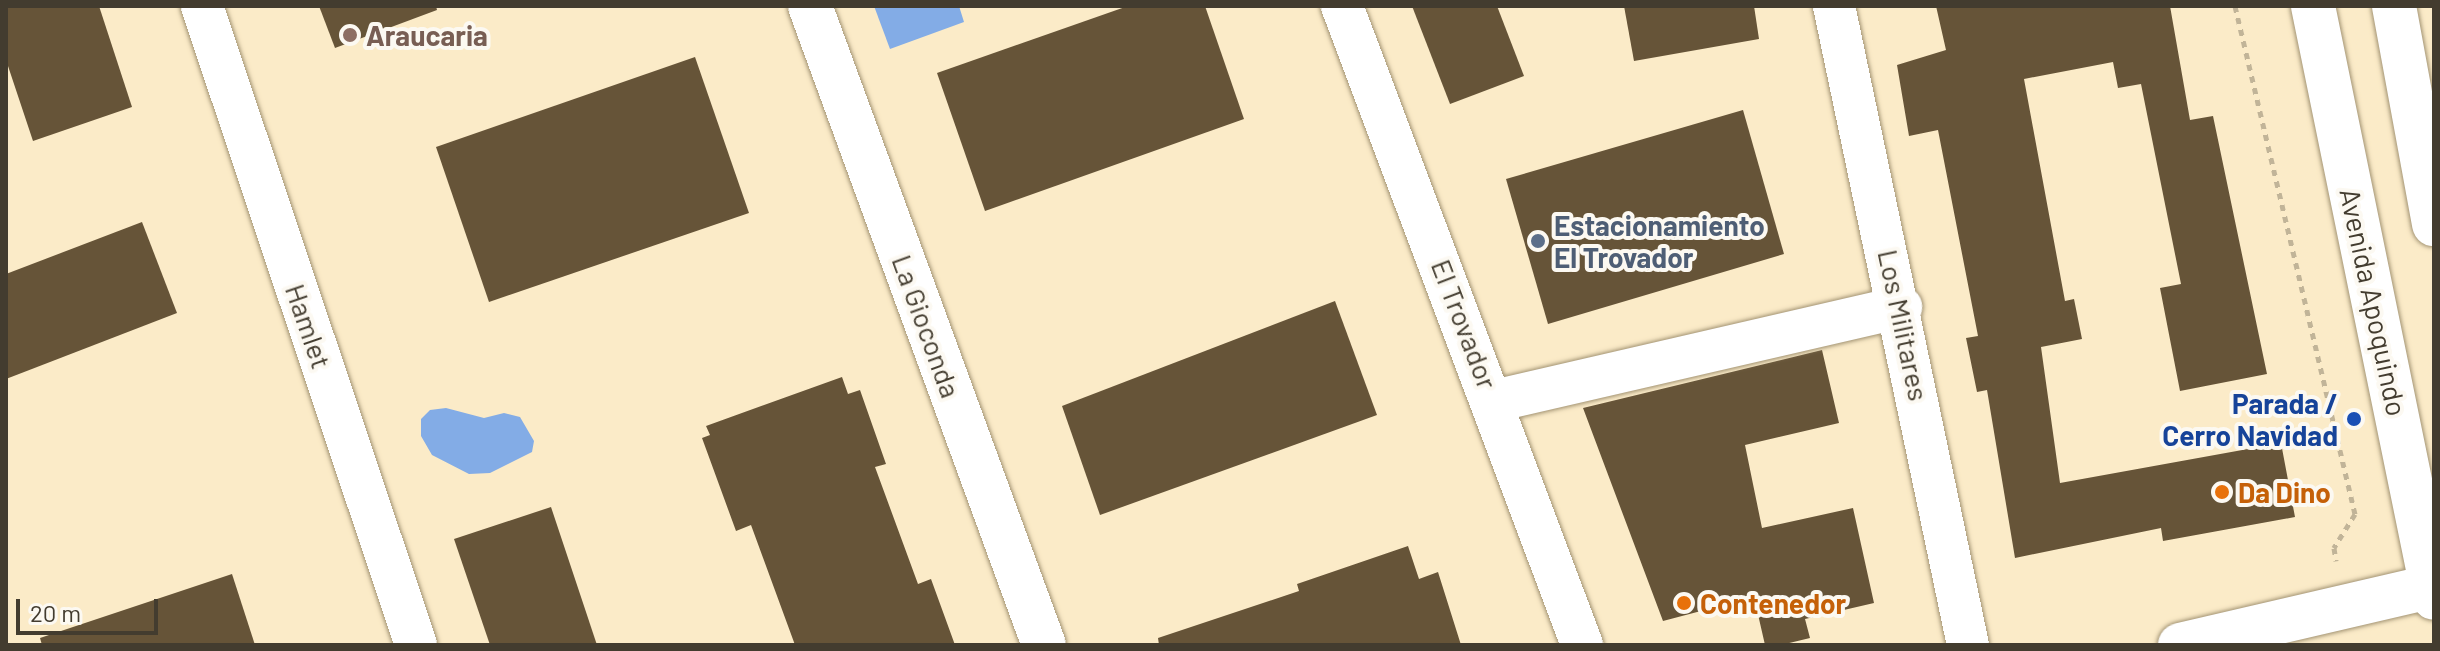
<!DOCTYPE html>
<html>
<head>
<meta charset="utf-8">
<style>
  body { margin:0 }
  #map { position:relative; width:2440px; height:651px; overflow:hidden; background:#fbebc8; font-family:Barlow,sans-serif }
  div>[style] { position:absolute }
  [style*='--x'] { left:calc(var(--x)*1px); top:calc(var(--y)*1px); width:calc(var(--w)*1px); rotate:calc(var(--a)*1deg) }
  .water>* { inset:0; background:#83ace6 }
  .building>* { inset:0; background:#665438 }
  .path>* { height:5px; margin-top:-2.5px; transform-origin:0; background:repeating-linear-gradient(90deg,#c1b498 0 6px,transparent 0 12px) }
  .roads { filter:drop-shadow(0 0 2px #a39474) drop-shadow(0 0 2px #a39474) }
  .street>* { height:42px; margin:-21px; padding:0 21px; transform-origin:21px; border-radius:21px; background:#fff }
  .secondary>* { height:44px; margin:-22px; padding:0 22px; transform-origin:22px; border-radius:22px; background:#fff }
  .primary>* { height:44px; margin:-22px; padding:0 22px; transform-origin:22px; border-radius:22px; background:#fff }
  .dots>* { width:22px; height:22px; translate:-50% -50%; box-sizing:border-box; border:4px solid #fcf9f2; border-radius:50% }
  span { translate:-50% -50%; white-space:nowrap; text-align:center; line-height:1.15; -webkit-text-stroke:8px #fcf9f2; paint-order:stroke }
  .education-label { font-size:28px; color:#785e54; font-weight:700 }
  .left { translate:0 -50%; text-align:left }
  .service-label { font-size:28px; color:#4e5e75; font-weight:700 }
  .street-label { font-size:28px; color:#433c2f }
  .transit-label { font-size:28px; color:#164399; font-weight:700 }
  .right { translate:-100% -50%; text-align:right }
  .food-label { font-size:28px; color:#c56008; font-weight:700 }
  .frame { position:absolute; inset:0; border:8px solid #433c2f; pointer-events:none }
  .scale { position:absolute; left:16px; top:599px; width:142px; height:36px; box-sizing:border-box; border:4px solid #433c2f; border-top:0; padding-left:10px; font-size:24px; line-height:28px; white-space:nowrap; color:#433c2f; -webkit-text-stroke:6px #fcf9f2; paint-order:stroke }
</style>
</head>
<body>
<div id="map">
  <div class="water">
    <div style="clip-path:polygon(874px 6px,959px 6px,964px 22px,890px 49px)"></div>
    <div style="clip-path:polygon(446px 408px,484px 418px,504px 413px,520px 417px,534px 441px,532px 452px,490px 473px,469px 474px,432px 455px,421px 436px,421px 419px,430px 410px)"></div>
  </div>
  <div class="building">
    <div style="clip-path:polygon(6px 6px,99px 6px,132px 107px,33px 141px,6px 60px)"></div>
    <div style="clip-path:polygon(319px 6px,436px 6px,437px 10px,335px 48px)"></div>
    <div style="clip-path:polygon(1128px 6px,1205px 6px,1244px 119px,985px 211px,937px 73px)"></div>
    <div style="clip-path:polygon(1412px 6px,1497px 6px,1524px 76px,1450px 104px)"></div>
    <div style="clip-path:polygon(1624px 6px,1754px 6px,1759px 39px,1634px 61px)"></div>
    <div style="clip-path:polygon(1936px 6px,2170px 6px,2190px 120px,2213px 116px,2267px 374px,2180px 391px,2160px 288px,2181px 284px,2141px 84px,2118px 88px,2113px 62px,2024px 79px,2065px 301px,2074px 299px,2082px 339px,2041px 347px,2060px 483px,2281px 443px,2295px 517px,2163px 541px,2161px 528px,2015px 558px,1987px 390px,1977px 392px,1966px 338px,1978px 336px,1938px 130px,1909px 136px,1897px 65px,1946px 50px)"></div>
    <div style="clip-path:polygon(695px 57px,749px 213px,489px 302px,436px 147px)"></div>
    <div style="clip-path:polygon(1743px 110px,1784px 254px,1548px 324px,1506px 179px)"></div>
    <div style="clip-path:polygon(142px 222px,177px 313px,6px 379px,6px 274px)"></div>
    <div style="clip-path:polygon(1335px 301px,1377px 415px,1100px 515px,1062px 406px)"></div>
    <div style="clip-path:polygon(1822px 350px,1839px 423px,1745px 445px,1762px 528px,1853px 508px,1874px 603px,1805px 619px,1810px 638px,1781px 645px,1765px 645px,1754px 597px,1663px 621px,1583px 408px)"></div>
    <div style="clip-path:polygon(842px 377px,848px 394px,860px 390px,886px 464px,875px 467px,918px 584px,931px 579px,955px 645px,795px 645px,751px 525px,736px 531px,702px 438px,710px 435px,706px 426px)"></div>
    <div style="clip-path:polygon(551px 507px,597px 645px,490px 645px,454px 539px)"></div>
    <div style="clip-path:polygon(1408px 546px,1419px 579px,1438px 572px,1461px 645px,1159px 645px,1158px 638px,1299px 591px,1297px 584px)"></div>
    <div style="clip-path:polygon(232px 574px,255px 645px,42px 645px,40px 638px)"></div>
  </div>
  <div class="path">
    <div style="--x:2235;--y:6;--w:522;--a:76.71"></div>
    <div style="--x:2355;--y:514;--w:40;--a:122"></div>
    <div style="--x:2334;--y:548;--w:13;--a:81"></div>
  </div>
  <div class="roads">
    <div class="street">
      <div style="--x:202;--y:6;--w:674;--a:71.48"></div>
      <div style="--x:1342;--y:6;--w:683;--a:69.41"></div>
      <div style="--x:1834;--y:6;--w:653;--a:78.16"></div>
      <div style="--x:1494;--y:401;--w:418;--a:-13"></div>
    </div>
    <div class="secondary">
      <div style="--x:810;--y:6;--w:680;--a:69.89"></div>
      <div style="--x:2180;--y:645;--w:261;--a:-13.1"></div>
    </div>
    <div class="primary">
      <div style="--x:2313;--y:6;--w:604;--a:78.45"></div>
      <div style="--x:2394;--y:6;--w:222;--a:79.6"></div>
    </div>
  </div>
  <div class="dots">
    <div style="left:350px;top:35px;background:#8d6e63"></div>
    <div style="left:1538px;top:241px;background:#5c6f8a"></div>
    <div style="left:2354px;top:419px;background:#1a4fb4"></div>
    <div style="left:2222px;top:492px;background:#e8710a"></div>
    <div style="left:1684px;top:603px;background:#e8710a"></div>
  </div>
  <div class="education-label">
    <span class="left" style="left:366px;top:35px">Araucaria</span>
  </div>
  <div class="service-label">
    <span class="left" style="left:1554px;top:241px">Estacionamiento<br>El Trovador</span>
  </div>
  <div class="street-label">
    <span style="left:2374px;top:302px;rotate:78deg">Avenida Apoquindo</span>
    <span style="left:1465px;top:324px;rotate:69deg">El Trovador</span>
    <span style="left:1904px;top:325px;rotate:78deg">Los Militares</span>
    <span style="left:309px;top:326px;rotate:71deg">Hamlet</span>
    <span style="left:927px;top:326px;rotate:70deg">La Gioconda</span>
  </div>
  <div class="transit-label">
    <span class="right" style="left:2338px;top:419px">Parada /<br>Cerro Navidad</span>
  </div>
  <div class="food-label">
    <span class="left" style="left:2238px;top:492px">Da Dino</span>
    <span class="left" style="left:1700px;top:603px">Contenedor</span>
  </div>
  <div class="frame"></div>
  <div class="scale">20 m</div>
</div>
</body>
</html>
